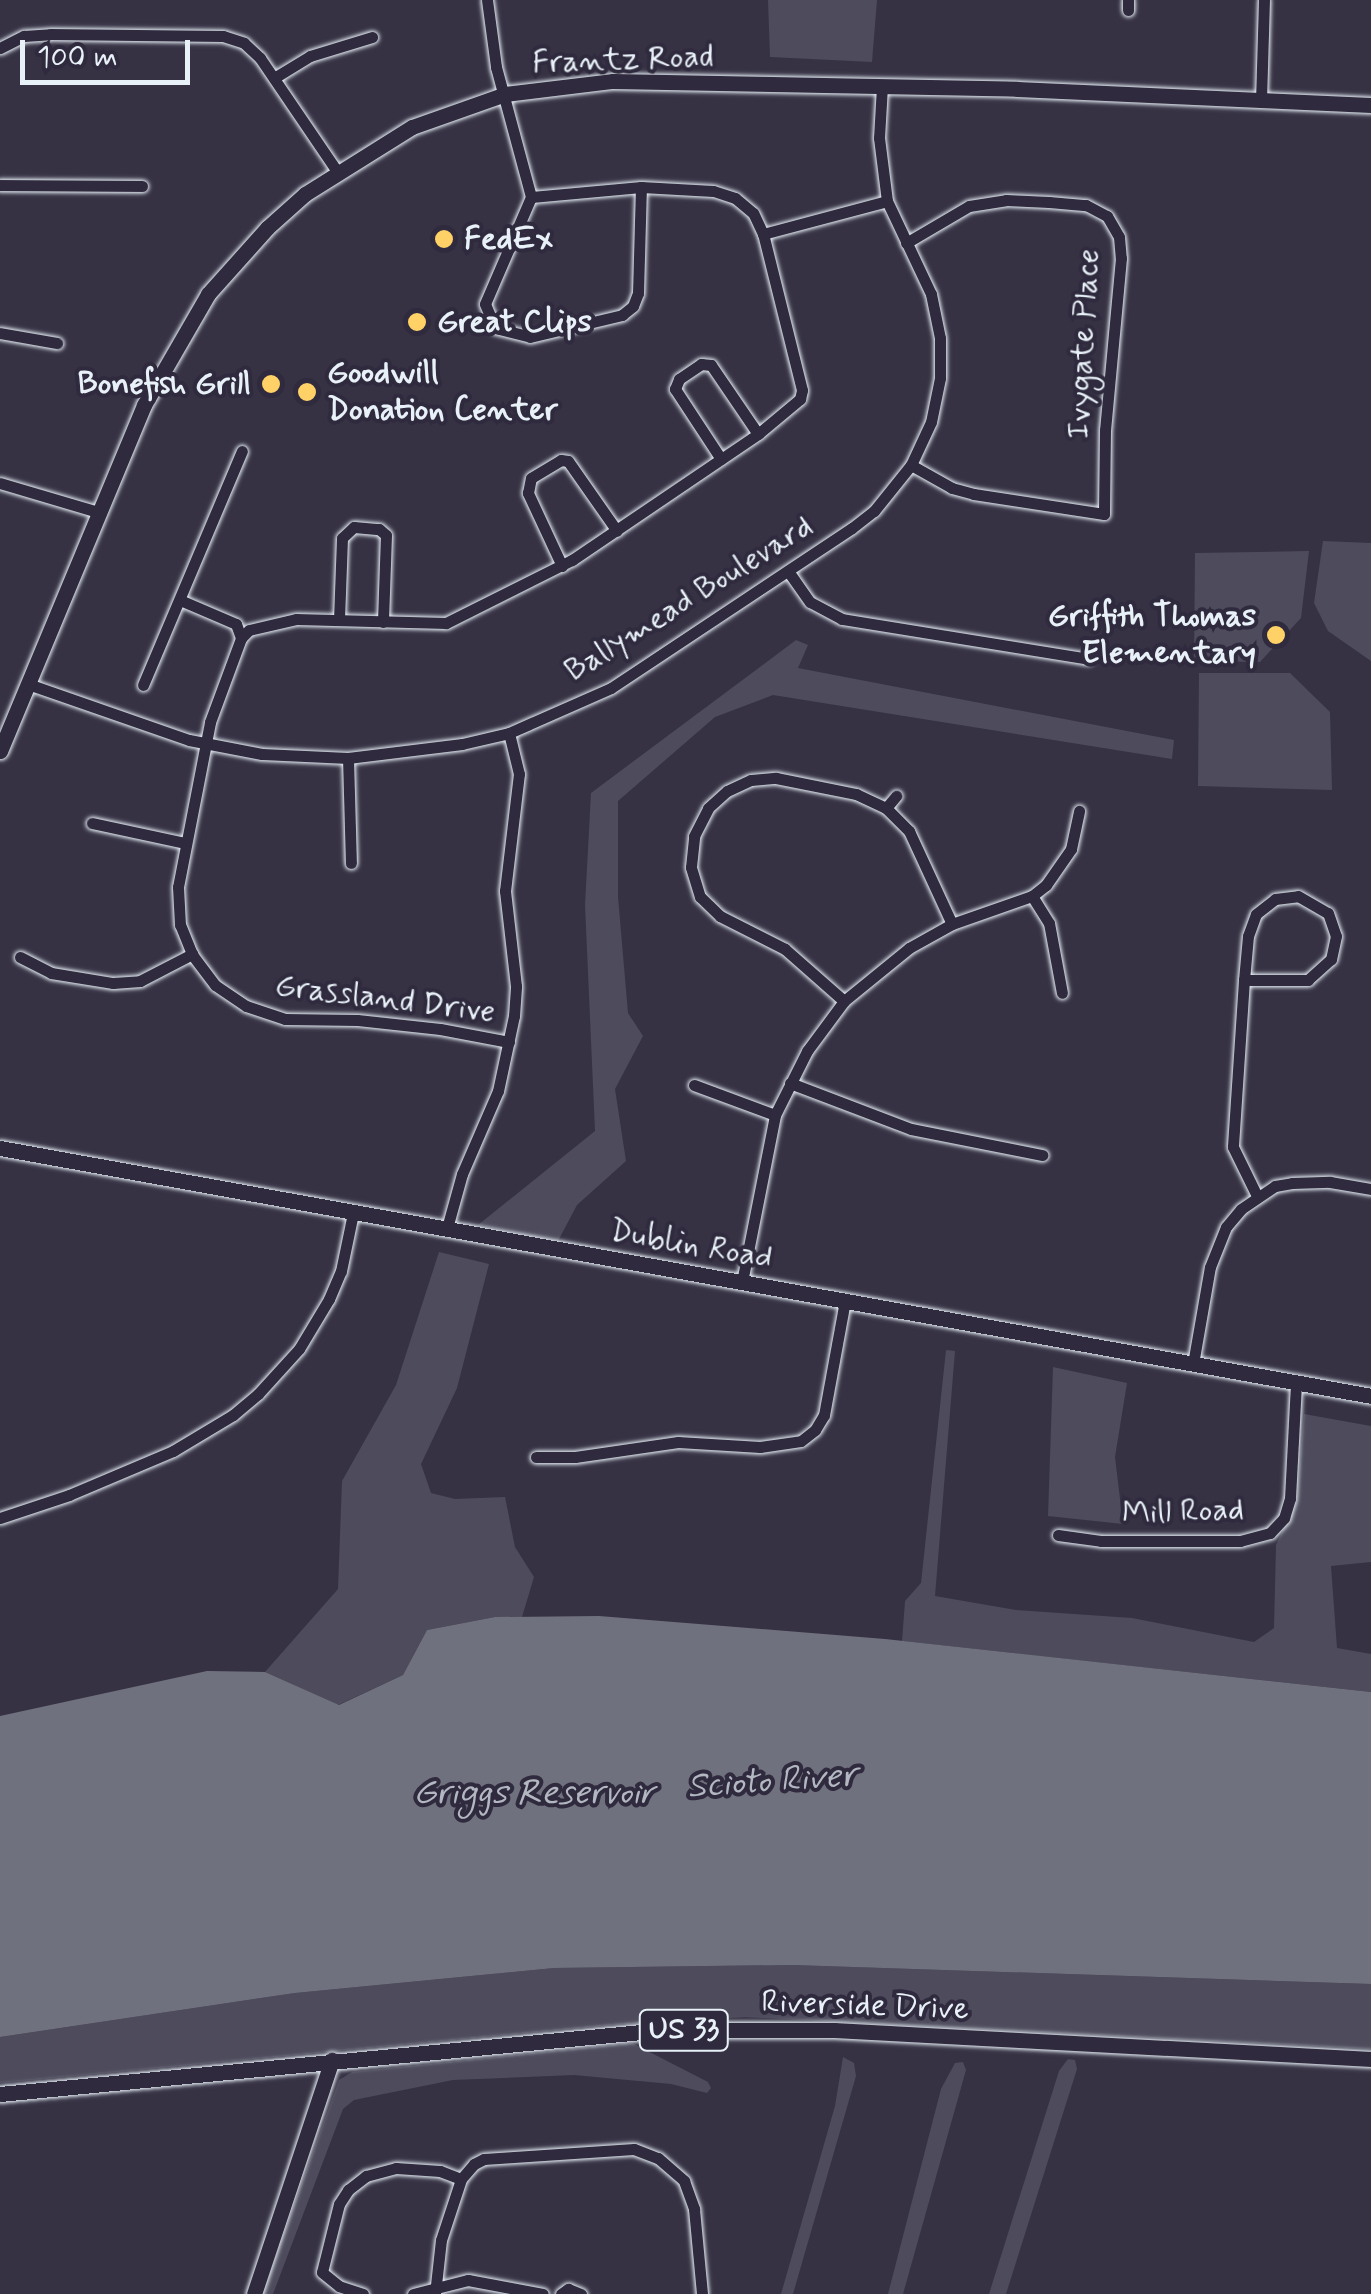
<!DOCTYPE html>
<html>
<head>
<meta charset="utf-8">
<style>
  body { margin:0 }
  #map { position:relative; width:1371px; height:2294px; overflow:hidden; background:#363244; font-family:Mynerve,sans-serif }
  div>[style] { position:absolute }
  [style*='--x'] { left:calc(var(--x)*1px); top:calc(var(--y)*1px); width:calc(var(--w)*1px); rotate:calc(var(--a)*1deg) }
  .green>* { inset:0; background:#4d4b5c }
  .water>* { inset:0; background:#70717f }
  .roads { filter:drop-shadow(0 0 2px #e8f1f8) drop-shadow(0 0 2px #e8f1f8) }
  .minor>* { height:11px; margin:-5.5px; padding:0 5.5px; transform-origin:5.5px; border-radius:5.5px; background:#2f2a3d }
  .major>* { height:15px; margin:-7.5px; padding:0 7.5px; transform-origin:7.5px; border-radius:7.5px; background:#2f2a3d }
  .dots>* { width:28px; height:28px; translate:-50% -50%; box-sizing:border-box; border:5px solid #2f2a3d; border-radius:50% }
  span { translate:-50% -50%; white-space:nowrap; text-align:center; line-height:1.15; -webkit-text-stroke:8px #2f2a3d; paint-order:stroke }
  .shield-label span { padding:2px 8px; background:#2f2a3d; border:2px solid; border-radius:8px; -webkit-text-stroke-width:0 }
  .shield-label { font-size:30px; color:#e8f1f8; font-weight:700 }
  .street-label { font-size:32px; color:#e8f1f8 }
  .poi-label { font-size:32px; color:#e8f1f8; font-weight:700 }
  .left { translate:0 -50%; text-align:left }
  .right { translate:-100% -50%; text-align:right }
  .water-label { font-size:35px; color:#b2b7c2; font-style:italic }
  .scale { position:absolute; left:20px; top:40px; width:170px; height:45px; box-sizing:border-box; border:5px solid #e8f1f8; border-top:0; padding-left:12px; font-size:30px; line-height:35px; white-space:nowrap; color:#e8f1f8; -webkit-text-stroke:8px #2f2a3d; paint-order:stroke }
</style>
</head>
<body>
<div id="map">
  <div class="green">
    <div style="clip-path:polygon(768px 0,877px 0,872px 62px,770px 57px)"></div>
    <div style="clip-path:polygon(1323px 541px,1371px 543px,1371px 661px,1328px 631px,1314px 603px)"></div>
    <div style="clip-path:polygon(1309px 551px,1301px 618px,1260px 662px,1194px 661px,1195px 553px)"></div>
    <div style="clip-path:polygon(796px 640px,808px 645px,798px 668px,1174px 740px,1172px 759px,773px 695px,715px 717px,618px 801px,618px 897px,628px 1013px,643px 1036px,615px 1089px,626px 1161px,577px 1205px,558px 1241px,478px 1225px,595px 1131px,585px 905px,591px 793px)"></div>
    <div style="clip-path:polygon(1199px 673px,1290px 673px,1330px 712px,1332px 790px,1198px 786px)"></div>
    <div style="clip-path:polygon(439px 1252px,489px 1264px,457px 1388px,421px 1464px,431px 1493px,455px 1499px,505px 1497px,515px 1547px,534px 1577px,522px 1617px,495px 1617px,427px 1630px,403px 1675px,338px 1705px,265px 1672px,338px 1589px,342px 1481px,396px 1385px)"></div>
    <div style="clip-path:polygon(946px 1350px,955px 1351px,935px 1596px,1016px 1610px,1132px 1618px,1254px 1642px,1274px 1628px,1276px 1545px,1297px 1501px,1304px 1414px,1371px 1426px,1371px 1562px,1331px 1566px,1337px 1648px,1371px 1654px,1371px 1692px,902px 1641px,905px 1601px,921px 1583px)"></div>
    <div style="clip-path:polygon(1053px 1367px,1127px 1383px,1115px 1457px,1123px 1524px,1048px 1516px)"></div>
    <div style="clip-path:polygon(793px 1965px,1371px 1984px,1371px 2049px,745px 2017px,611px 2025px,0 2083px,0 2037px,295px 1993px,554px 1968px)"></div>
    <div style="clip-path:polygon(632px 2043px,708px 2082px,711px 2088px,707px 2093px,671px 2084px,574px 2075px,453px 2080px,354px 2100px,343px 2109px,273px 2294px,262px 2294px,339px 2080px,352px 2072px)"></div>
    <div style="clip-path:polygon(843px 2057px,854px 2063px,856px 2076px,793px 2294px,781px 2294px,835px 2106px)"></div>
    <div style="clip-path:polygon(1068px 2059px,1075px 2060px,1077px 2069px,1006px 2294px,989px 2294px,1059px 2071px)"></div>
    <div style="clip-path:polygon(963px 2062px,966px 2070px,903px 2294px,888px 2294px,941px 2089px,955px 2063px)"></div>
  </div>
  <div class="water">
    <div style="clip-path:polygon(599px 1616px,885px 1639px,1371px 1692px,1371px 1984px,793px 1965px,554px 1968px,295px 1993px,0 2037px,0 1716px,207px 1671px,265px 1672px,339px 1705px,403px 1675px,427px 1630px,495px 1617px)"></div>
  </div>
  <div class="roads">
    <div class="minor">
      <div style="--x:487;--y:0;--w:68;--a:82.3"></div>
      <div style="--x:496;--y:67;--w:135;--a:74.9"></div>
      <div style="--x:531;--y:197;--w:116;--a:113.3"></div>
      <div style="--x:485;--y:304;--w:26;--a:67"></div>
      <div style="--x:495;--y:328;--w:36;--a:14"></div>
      <div style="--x:530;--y:337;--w:95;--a:-13.4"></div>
      <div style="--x:622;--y:315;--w:14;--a:-39"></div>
      <div style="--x:633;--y:306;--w:14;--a:-69"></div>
      <div style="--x:638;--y:293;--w:106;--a:-88.4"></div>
      <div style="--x:1128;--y:10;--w:10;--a:-90"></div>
      <div style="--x:0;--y:48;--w:27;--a:-27"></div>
      <div style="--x:24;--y:36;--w:26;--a:-4"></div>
      <div style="--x:50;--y:34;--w:173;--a:0.7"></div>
      <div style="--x:223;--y:36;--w:22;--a:18"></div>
      <div style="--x:244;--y:43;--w:22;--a:43"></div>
      <div style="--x:260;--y:58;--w:135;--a:55.8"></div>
      <div style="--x:274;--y:78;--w:42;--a:-31.4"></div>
      <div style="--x:310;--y:56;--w:65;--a:-17"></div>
      <div style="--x:1261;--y:101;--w:101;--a:-88.3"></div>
      <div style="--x:0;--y:185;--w:142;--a:0.4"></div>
      <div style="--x:763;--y:234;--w:128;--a:-14.9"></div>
      <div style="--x:906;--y:243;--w:73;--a:-30.4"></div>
      <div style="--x:969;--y:206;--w:37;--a:-9"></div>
      <div style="--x:1006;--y:200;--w:43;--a:2.7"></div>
      <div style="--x:1049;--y:202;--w:37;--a:5"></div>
      <div style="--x:1086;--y:205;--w:24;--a:28"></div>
      <div style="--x:1107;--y:216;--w:24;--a:60"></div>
      <div style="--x:1119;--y:237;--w:21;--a:85"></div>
      <div style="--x:1121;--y:258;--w:173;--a:95.3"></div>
      <div style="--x:1105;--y:430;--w:84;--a:90.7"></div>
      <div style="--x:1104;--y:514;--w:132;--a:-171.3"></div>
      <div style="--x:974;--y:494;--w:23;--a:-165"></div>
      <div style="--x:952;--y:488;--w:47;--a:-150.7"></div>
      <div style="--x:0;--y:333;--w:58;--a:10"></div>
      <div style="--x:721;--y:459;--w:84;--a:-123.3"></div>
      <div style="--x:675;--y:389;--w:11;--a:-68"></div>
      <div style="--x:679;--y:379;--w:27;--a:-34"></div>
      <div style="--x:701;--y:364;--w:10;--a:6"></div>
      <div style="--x:711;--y:365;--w:83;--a:55.7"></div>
      <div style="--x:0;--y:483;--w:105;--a:16.5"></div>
      <div style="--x:562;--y:566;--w:81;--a:-115"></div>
      <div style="--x:528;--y:493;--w:15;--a:-79"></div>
      <div style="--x:531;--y:478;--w:35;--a:-31"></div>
      <div style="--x:561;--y:460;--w:7;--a:8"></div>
      <div style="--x:568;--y:461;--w:85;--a:55"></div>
      <div style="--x:788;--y:571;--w:38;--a:55"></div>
      <div style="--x:810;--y:602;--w:36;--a:28"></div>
      <div style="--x:842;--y:619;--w:249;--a:9.2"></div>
      <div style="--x:180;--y:600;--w:61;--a:23.2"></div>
      <div style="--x:236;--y:624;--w:15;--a:70"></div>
      <div style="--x:339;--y:620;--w:82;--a:-87.9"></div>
      <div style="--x:342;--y:538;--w:16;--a:-43"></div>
      <div style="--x:354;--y:527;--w:25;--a:5"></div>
      <div style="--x:379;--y:529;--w:9;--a:41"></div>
      <div style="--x:386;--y:535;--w:87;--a:92"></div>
      <div style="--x:28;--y:684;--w:170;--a:19.2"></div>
      <div style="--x:189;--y:740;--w:74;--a:10.9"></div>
      <div style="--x:262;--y:754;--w:86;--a:2.7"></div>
      <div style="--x:348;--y:758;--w:115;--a:-7"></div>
      <div style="--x:462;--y:744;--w:48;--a:-13.2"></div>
      <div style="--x:509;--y:733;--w:111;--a:-23.8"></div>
      <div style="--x:611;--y:688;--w:289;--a:-33.6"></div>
      <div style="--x:852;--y:528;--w:28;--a:-38"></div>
      <div style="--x:874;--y:511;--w:59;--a:-51.2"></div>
      <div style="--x:911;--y:465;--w:47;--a:-65.1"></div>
      <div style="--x:931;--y:422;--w:45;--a:-78.4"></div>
      <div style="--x:940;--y:378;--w:40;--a:-90"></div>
      <div style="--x:940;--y:338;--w:45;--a:-101.6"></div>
      <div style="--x:931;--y:294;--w:103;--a:-115.3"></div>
      <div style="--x:887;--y:201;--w:64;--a:-97.2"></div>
      <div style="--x:879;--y:138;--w:52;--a:-86.7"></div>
      <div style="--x:143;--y:685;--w:254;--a:-67.1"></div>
      <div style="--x:348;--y:758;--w:105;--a:88.4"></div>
      <div style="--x:886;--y:808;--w:16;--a:-50"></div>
      <div style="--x:92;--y:823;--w:95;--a:12.1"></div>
      <div style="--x:1032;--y:896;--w:32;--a:58"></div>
      <div style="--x:1049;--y:923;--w:71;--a:79.5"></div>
      <div style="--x:1298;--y:896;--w:34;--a:30"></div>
      <div style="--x:1328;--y:913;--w:24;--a:71"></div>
      <div style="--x:1336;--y:936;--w:24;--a:102"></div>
      <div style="--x:1331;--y:959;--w:31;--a:138"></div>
      <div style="--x:1308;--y:980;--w:64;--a:180"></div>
      <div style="--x:1244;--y:980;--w:44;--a:-84.8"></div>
      <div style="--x:1248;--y:936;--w:23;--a:-70"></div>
      <div style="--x:1256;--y:914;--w:24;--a:-38"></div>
      <div style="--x:1275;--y:899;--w:23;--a:-7"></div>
      <div style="--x:20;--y:957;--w:35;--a:27"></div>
      <div style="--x:51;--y:973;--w:63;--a:9.2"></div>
      <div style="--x:113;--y:983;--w:27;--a:-4"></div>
      <div style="--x:140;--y:981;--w:59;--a:-27.4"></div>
      <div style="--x:1244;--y:980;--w:167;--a:93.8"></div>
      <div style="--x:1233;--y:1147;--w:55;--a:63.9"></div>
      <div style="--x:844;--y:1001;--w:79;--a:-138.6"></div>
      <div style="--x:785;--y:949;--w:73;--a:-153.1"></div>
      <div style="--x:720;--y:916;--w:28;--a:-136"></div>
      <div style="--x:700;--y:897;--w:31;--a:-107"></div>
      <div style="--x:691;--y:867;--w:31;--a:-84"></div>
      <div style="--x:694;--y:836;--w:31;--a:-63"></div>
      <div style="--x:708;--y:808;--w:25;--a:-42"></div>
      <div style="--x:727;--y:791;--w:26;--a:-25"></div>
      <div style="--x:751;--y:780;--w:25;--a:-5"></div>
      <div style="--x:776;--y:778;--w:82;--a:11.3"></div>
      <div style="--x:856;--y:794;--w:33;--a:25"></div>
      <div style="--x:886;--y:808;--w:33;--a:45"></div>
      <div style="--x:909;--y:831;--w:102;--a:65.2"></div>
      <div style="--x:509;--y:1042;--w:70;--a:-169.3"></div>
      <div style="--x:440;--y:1029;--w:83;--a:-173.8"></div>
      <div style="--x:357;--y:1020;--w:72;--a:-179.2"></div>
      <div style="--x:285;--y:1019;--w:41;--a:-161.6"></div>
      <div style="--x:246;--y:1006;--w:37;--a:-146"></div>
      <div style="--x:215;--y:985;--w:39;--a:-127"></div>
      <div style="--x:192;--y:954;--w:31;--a:-112"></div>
      <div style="--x:180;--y:925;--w:38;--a:-93"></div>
      <div style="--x:178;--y:887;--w:168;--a:-79"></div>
      <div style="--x:210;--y:722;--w:90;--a:-69.7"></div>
      <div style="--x:241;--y:638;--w:11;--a:-45"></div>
      <div style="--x:249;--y:630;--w:48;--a:-13.2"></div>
      <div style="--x:296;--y:619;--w:150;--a:1.5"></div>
      <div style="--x:446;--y:623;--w:141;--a:-26.6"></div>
      <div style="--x:572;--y:560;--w:225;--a:-34.1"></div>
      <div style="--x:758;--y:434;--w:55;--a:-39.8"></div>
      <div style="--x:800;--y:399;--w:9;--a:-77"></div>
      <div style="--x:802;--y:390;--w:161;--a:-104"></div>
      <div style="--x:763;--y:234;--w:23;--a:-115"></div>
      <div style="--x:753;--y:213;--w:23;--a:-140"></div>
      <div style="--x:735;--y:198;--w:23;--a:-162"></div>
      <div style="--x:713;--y:191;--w:72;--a:-176.8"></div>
      <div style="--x:641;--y:187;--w:110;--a:174.8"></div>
      <div style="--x:790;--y:1083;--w:129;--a:20.8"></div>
      <div style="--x:911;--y:1129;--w:134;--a:11.2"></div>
      <div style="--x:694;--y:1085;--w:86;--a:20.3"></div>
      <div style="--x:447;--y:1228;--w:56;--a:-74.5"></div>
      <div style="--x:462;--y:1174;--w:90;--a:-66.6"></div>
      <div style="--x:498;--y:1091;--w:77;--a:-78"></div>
      <div style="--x:514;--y:1016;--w:30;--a:-86"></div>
      <div style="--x:516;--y:986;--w:96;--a:-96.6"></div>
      <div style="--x:505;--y:891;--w:118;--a:-83.2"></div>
      <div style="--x:519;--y:774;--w:42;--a:-103.7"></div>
      <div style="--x:742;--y:1282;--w:170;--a:-78.8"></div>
      <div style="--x:775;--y:1115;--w:72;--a:-63.4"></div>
      <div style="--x:807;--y:1051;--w:62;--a:-53.5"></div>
      <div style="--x:844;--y:1001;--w:84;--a:-39.2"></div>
      <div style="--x:909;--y:948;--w:49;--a:-29.2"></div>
      <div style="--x:952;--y:924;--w:85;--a:-19.3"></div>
      <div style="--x:1032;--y:896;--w:18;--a:-38"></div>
      <div style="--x:1046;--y:885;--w:44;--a:-55.2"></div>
      <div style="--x:1071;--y:849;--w:39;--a:-78"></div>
      <div style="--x:1193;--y:1364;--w:98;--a:-80.1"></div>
      <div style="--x:1210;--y:1267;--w:43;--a:-68.2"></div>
      <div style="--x:1226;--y:1227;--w:23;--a:-50"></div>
      <div style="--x:1241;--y:1209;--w:41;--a:-34.1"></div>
      <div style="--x:1275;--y:1186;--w:17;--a:-10"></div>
      <div style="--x:1292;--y:1183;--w:38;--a:-2"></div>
      <div style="--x:1330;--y:1182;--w:42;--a:9.7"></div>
      <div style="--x:536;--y:1457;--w:39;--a:0"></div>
      <div style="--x:575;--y:1457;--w:104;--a:-8.3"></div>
      <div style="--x:678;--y:1442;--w:82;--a:3.5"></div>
      <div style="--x:760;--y:1447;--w:41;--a:-8.3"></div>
      <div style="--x:801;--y:1441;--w:18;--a:-38"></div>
      <div style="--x:815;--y:1430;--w:17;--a:-59"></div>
      <div style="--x:824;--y:1415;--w:116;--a:-79.6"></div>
      <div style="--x:0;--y:1518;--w:73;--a:-18.4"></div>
      <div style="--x:69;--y:1495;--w:113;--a:-22.9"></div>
      <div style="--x:173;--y:1451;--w:70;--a:-31"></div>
      <div style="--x:233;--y:1415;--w:33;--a:-40"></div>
      <div style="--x:258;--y:1394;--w:61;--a:-47.7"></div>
      <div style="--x:299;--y:1349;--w:58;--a:-59"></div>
      <div style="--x:329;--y:1299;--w:30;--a:-67"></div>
      <div style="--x:341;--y:1271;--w:59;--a:-78.3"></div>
      <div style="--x:1058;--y:1535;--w:43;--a:7.9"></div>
      <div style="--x:1101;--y:1541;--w:139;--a:0"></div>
      <div style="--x:1240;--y:1541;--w:31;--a:-15"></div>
      <div style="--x:1270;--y:1533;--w:21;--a:-47"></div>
      <div style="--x:1284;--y:1518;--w:21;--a:-73"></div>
      <div style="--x:1290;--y:1498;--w:116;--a:-87"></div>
      <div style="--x:363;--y:2294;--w:25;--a:-162"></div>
      <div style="--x:339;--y:2286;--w:22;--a:-141"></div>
      <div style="--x:322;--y:2272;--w:70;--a:-76"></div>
      <div style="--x:339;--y:2204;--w:17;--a:-57"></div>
      <div style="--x:348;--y:2190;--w:23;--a:-38"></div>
      <div style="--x:366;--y:2176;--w:31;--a:-15"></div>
      <div style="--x:396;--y:2168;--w:44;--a:3.9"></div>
      <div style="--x:440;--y:2171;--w:22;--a:21"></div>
      <div style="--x:413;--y:2294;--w:57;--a:-14.3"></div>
      <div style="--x:468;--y:2280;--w:76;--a:10.6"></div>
      <div style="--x:435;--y:2294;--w:54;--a:-83.7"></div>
      <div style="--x:441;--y:2240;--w:64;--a:-71.8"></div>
      <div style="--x:461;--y:2179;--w:20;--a:-49"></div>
      <div style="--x:474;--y:2164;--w:11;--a:-27"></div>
      <div style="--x:484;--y:2159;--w:150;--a:-3.8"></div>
      <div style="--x:634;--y:2149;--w:26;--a:21"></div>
      <div style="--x:658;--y:2158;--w:35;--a:41"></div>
      <div style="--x:684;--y:2181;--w:30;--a:70"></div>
      <div style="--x:694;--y:2209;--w:85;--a:84.6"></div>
      <div style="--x:561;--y:2294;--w:9;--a:-36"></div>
      <div style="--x:568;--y:2289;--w:14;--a:21"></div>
    </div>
    <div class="major">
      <div style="--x:0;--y:751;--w:375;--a:-67.4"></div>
      <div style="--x:144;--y:405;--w:128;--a:-60"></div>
      <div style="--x:208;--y:294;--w:89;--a:-48.2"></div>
      <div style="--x:267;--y:228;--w:51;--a:-41.8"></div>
      <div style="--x:305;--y:194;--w:126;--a:-32.1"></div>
      <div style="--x:412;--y:127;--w:99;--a:-19.5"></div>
      <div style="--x:505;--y:94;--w:109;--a:-6.9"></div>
      <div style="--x:613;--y:81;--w:404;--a:1.1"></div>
      <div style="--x:1017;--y:89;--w:354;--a:2.6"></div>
      <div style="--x:0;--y:1148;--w:1393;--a:10.25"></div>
      <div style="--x:0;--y:2094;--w:665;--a:-5.52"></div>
      <div style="--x:662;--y:2030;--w:172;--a:0"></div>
      <div style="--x:834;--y:2030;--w:538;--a:3.09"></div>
      <div style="--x:254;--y:2294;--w:247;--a:-71.6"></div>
    </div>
  </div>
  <div class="dots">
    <div style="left:444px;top:239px;background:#ffd166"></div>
    <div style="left:417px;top:322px;background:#ffd166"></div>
    <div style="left:271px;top:384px;background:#ffd166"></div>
    <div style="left:307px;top:392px;background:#ffd166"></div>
    <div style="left:1276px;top:635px;background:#ffd166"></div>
  </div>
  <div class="shield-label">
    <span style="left:684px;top:2030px">US 33</span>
  </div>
  <div class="street-label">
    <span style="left:623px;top:60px;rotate:-2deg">Frantz Road</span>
    <span style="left:1084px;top:344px;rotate:-87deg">Ivygate Place</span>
    <span style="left:689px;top:599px;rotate:-32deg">Ballymead Boulevard</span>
    <span style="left:385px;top:999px;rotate:7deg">Grassland Drive</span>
    <span style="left:691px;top:1245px;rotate:10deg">Dublin Road</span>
    <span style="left:1183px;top:1512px;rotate:-2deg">Mill Road</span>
    <span style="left:865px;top:2006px;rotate:2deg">Riverside Drive</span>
  </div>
  <div class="poi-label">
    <span class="left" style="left:464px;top:239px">FedEx</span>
    <span class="left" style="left:437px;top:322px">Great Clips</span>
    <span class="left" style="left:327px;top:392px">Goodwill<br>Donation Center</span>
    <span class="right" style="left:251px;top:384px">Bonefish Grill</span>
    <span class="right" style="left:1256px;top:635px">Griffith Thomas<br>Elementary</span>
  </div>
  <div class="water-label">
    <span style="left:772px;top:1781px;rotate:-4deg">Scioto River</span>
    <span style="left:534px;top:1793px">Griggs Reservoir</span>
  </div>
  <div class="scale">100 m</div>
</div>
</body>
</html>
